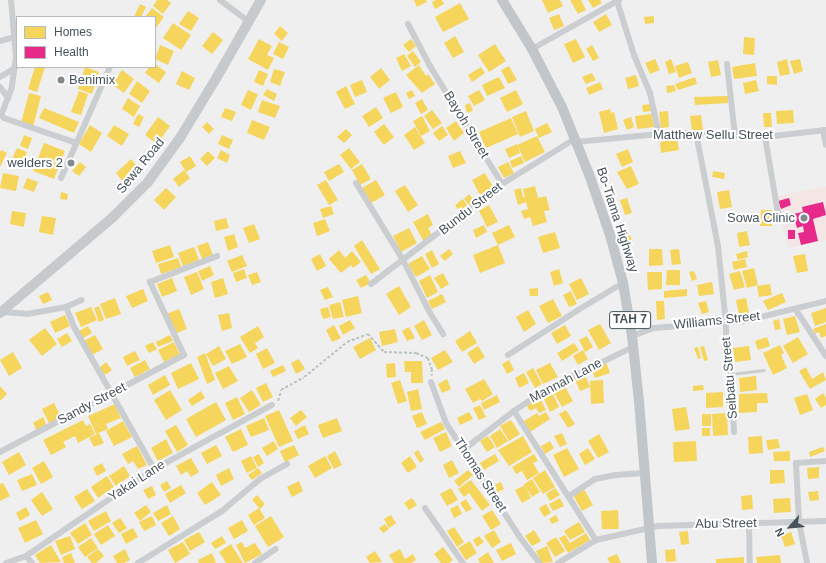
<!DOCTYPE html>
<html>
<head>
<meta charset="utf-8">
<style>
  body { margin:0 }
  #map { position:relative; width:826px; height:563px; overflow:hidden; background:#efefef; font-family:Helvetica,sans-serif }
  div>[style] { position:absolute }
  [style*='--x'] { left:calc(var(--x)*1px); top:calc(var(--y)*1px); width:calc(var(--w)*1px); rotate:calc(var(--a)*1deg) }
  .medical>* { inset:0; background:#f5e6e6 }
  .homes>* { inset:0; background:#f6d55c }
  .health>* { inset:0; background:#e7298a }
  .path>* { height:1.5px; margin-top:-0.75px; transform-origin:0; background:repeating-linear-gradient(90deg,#b8c4bf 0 3px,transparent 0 5px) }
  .service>* { height:3px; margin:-1.5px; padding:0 1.5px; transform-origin:1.5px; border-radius:1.5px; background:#caced0 }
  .minor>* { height:6px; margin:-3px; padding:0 3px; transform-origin:3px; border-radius:3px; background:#caced0 }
  .primary>* { height:10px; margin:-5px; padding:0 5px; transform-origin:5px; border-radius:5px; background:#c6cacd }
  .trunk>* { height:10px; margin:-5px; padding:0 5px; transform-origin:5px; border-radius:5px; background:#c0c6c9 }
  .dots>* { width:11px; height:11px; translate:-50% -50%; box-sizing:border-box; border:2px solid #fff; border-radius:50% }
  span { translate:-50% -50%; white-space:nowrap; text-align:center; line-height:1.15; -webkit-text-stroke:4px #fff; paint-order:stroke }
  .shield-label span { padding:1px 3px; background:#fff; border:1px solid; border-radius:3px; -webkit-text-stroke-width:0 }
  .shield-label { font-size:12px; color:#46535b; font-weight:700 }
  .poi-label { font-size:13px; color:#46535b }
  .left { translate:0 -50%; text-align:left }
  .right { translate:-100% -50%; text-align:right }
  .street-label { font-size:13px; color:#46535b }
  .legend { position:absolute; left:16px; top:16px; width:140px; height:52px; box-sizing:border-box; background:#fff; border:1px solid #b5babd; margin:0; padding:5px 7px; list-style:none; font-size:12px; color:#46535b }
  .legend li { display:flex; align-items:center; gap:8px; height:20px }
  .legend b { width:20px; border:1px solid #b5babd }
  .north { position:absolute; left:770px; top:507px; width:40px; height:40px; -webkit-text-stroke:3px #fff; paint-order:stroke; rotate:243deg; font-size:11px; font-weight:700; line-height:16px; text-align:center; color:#46535b }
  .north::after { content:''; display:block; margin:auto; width:14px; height:18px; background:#46535b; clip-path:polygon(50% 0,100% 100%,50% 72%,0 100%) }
</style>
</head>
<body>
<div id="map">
  <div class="medical">
    <div style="clip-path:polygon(826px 186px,826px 240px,788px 248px,776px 197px)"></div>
  </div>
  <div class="homes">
    <div style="clip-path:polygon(157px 0,167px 0,171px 3px,163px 14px,153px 6px)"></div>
    <div style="clip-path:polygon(414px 0,426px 0,427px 2px,417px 7px)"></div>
    <div style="clip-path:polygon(436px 0,442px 0,444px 4px,435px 9px,432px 2px)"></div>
    <div style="clip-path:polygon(542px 0,560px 0,563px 6px,548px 13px)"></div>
    <div style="clip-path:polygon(570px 0,581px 0,586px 10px,578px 14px)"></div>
    <div style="clip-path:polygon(588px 0,600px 0,602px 3px,593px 8px)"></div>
    <div style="clip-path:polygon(460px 3px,469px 19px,443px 32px,435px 17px)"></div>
    <div style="clip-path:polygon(140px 4px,146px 7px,141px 17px,134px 17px)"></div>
    <div style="clip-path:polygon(152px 8px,164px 17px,155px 29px,155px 17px,145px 17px)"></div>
    <div style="clip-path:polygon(188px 11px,199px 18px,191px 31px,179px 24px)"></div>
    <div style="clip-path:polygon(559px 14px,564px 26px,554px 30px,549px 18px)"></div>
    <div style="clip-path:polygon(606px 14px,612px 25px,599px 32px,593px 22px)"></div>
    <div style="clip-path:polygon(654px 16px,654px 23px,645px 24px,644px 17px)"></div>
    <div style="clip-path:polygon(173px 23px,191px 35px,181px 50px,163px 38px)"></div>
    <div style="clip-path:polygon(280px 26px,288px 33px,282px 41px,274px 34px)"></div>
    <div style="clip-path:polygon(213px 32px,223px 40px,212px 54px,202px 46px)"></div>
    <div style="clip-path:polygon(455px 36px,464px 52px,453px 58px,444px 43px)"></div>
    <div style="clip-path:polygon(744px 37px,755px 38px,754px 55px,743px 54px)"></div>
    <div style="clip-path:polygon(259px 39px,272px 46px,267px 55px,274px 58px,268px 70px,248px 59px)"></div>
    <div style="clip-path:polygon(411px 39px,416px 46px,409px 52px,403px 45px)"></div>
    <div style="clip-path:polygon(576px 39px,585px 57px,573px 63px,564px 44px)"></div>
    <div style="clip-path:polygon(279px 42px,289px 47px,283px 59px,273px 54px)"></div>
    <div style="clip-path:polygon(495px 44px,506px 61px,489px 72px,478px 55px)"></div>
    <div style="clip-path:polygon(160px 45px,174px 51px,168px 65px,155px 59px)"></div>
    <div style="clip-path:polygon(592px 45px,599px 58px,593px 61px,586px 49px)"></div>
    <div style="clip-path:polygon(413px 51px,421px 62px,415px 67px,407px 56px)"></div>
    <div style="clip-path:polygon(404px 54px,411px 66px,402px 71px,396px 58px)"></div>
    <div style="clip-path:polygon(655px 59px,660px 70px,650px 74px,645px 63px)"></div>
    <div style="clip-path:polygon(671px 59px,676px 72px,669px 74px,665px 62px)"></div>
    <div style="clip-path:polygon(787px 59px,790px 74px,780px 76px,777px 62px)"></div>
    <div style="clip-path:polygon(800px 59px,803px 71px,794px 74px,790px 61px)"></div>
    <div style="clip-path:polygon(718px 60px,721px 75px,711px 77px,708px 62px)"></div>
    <div style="clip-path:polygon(688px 62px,692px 73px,679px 78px,675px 66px)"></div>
    <div style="clip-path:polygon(755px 63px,757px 76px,734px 79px,732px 67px)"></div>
    <div style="clip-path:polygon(155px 64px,166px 72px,159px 83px,145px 73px,149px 67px,155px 67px)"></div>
    <div style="clip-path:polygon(419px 65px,426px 76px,428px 74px,435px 84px,422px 93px,406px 75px)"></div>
    <div style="clip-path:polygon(509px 66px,517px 80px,508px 84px,501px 70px)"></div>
    <div style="clip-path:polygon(35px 67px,45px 67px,37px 92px,28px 89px)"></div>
    <div style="clip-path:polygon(85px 67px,99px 72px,92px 94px,78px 89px)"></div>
    <div style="clip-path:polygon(481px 67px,485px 73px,472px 82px,468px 75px)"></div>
    <div style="clip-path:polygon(381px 68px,390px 80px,379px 89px,370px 77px)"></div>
    <div style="clip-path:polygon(274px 69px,285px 72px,280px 86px,270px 82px)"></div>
    <div style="clip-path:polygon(122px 70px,134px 79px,124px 93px,112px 84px)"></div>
    <div style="clip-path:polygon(259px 70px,268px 74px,263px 86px,254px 82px)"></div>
    <div style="clip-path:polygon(182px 71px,195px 78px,189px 90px,176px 84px)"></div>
    <div style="clip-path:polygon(592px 73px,596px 80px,586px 84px,582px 77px)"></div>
    <div style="clip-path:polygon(636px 75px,639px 86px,628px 89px,625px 78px)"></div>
    <div style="clip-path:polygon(767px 76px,777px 76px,777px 85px,767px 84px)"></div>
    <div style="clip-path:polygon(499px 77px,505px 88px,487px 96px,482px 85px)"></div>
    <div style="clip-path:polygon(695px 77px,697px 84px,678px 90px,675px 84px)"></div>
    <div style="clip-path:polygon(362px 80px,367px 92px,355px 97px,350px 85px)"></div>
    <div style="clip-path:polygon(756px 80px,759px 91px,745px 94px,743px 83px)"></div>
    <div style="clip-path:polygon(137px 81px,150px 91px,142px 103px,129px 94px)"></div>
    <div style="clip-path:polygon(600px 82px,603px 89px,589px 95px,586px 88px)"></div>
    <div style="clip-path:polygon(674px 85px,676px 91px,667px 93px,666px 86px)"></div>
    <div style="clip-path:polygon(346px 86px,355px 104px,345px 109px,336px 92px)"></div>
    <div style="clip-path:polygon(267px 89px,277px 94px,274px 101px,263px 95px)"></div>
    <div style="clip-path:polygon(248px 90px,258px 94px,251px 110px,241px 105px)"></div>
    <div style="clip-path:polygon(412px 90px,415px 96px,409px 99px,406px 93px)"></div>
    <div style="clip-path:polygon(479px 90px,485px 100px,474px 106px,468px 96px)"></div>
    <div style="clip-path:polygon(516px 90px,523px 104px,507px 112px,500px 98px)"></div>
    <div style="clip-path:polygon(79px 91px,88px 94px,81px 115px,71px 112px)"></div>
    <div style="clip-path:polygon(396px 92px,403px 107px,391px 113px,383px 98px)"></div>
    <div style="clip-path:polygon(29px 93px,41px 96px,33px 127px,21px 123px)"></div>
    <div style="clip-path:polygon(728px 96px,728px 103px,695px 105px,694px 97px)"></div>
    <div style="clip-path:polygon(128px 98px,140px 106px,134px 117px,122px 109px)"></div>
    <div style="clip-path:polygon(422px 99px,428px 110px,421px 114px,415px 103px)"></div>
    <div style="clip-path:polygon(262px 100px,280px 106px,275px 118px,258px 112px)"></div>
    <div style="clip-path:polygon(470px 103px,473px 111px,467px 113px,465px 105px)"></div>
    <div style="clip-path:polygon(652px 104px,652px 111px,643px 112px,642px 105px)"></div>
    <div style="clip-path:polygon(376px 107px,383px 118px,369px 127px,362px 116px)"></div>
    <div style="clip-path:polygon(44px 108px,79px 122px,74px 133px,39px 118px)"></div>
    <div style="clip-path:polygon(225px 108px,236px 112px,232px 121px,221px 117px)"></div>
    <div style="clip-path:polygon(610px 109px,611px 113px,614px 112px,618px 129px,604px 133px,599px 112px)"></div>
    <div style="clip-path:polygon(432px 110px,442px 123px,433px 129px,424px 116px)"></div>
    <div style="clip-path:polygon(793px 110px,794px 123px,777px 124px,776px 111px)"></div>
    <div style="clip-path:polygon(526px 111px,534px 131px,520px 137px,512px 117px)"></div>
    <div style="clip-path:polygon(668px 111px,669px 127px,661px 128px,659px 112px)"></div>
    <div style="clip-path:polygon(763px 113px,771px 113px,772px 127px,764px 127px)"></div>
    <div style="clip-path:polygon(138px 114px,144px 117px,139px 127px,133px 124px)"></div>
    <div style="clip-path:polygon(652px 114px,654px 127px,637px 129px,635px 116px)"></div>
    <div style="clip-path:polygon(701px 115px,703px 130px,692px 131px,690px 116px)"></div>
    <div style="clip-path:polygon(422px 116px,430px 131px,421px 136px,413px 121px)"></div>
    <div style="clip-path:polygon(158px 117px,170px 126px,157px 144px,145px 135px)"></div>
    <div style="clip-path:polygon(631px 117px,634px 127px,627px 130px,623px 120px)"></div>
    <div style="clip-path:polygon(511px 118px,518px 134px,486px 148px,479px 132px)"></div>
    <div style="clip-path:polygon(252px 120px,270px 127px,264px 140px,247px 133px)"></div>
    <div style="clip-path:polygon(456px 121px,464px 133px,454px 141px,446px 128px)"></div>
    <div style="clip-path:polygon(207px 122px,214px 129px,209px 134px,202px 127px)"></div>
    <div style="clip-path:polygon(547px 123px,552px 132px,539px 138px,535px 129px)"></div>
    <div style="clip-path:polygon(384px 124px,394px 137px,384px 145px,374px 132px)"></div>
    <div style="clip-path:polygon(90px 125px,102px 133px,91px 152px,79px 144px)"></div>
    <div style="clip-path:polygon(114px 125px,129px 134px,122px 146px,107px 136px)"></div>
    <div style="clip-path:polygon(442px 126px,448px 135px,439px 141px,433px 133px)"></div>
    <div style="clip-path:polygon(415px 127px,425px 143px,414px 150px,404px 135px)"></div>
    <div style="clip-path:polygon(346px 129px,352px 135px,344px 143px,337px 137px)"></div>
    <div style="clip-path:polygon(24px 135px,32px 138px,28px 149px,20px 146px)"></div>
    <div style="clip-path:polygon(222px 135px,233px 140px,229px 149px,218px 144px)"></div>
    <div style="clip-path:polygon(537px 136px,545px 152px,525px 162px,517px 145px)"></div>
    <div style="clip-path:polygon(677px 139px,679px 150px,661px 153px,660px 142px)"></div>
    <div style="clip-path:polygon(44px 143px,65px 151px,54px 179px,33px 171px)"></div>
    <div style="clip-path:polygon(517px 144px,520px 153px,509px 158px,505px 149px)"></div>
    <div style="clip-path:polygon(17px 148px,27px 152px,22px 165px,11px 161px)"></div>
    <div style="clip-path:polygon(349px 148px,360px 162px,351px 169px,340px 155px)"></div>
    <div style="clip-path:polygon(628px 149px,633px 162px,622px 167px,616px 154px)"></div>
    <div style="clip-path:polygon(1px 150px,7px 153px,0 167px,0 153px)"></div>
    <div style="clip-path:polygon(221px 150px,230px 155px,227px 163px,217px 158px)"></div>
    <div style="clip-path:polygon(208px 151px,215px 158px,207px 166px,200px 159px)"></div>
    <div style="clip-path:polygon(460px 151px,466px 163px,453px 168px,448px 156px)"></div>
    <div style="clip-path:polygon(190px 156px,196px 166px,186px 172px,180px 162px)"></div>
    <div style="clip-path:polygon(521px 156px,524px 163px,512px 168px,510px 161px)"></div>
    <div style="clip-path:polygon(131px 159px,139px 169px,124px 183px,116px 173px)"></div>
    <div style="clip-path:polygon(80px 162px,86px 167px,79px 176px,72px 171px)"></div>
    <div style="clip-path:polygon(508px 162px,514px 173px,504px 178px,498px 167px)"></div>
    <div style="clip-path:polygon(339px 164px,344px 172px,329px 181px,324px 172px)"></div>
    <div style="clip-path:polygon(362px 164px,371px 179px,360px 185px,352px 170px)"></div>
    <div style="clip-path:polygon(631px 166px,639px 184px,627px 189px,617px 172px)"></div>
    <div style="clip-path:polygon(184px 170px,190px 178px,179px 187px,173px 179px)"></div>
    <div style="clip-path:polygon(713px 171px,725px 173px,724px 179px,712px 177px)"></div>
    <div style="clip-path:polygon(3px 173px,19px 176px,16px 191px,0 188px)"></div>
    <div style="clip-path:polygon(485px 173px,493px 187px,480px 195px,472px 180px)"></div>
    <div style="clip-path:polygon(27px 178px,38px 182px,34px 192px,23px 188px)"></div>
    <div style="clip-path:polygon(326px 180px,338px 200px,329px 205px,317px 185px)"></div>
    <div style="clip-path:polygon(376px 180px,385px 195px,371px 203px,362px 188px)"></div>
    <div style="clip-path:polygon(405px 185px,418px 205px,408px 212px,395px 191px)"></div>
    <div style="clip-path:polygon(535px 186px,538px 198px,546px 196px,550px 210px,544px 211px,547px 222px,533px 226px,530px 217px,524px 219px,521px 211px,528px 209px,526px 202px,518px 205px,514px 190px,521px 188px,523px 197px,525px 197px,523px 189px)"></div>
    <div style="clip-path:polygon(166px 188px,176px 197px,164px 210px,154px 200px)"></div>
    <div style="clip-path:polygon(729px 190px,732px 207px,720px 209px,717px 192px)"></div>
    <div style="clip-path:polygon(61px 192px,68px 194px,67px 200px,60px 199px)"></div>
    <div style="clip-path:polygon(469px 194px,475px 202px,470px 206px,464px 199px)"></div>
    <div style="clip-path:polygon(627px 198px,632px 213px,625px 215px,620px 200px)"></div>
    <div style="clip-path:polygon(463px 199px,469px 208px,460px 213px,455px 205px)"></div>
    <div style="clip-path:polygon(489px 205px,498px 222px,487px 227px,479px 211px)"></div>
    <div style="clip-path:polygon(331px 206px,334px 214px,323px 218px,320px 209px)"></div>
    <div style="clip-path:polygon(761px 210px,772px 210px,772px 226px,760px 226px)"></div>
    <div style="clip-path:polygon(12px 211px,26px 213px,24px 227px,10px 224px)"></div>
    <div style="clip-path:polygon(428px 214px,433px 225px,428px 228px,433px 237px,424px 242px,413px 222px)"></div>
    <div style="clip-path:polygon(42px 216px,56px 218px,53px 235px,39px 232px)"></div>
    <div style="clip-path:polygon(226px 218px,229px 228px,216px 231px,214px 221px)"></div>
    <div style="clip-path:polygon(325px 219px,330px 231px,317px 236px,313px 223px)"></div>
    <div style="clip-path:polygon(254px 224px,260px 239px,249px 243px,243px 228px)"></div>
    <div style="clip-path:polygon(484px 225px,487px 232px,476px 238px,473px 230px)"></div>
    <div style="clip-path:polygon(509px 225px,515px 237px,498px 245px,492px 233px)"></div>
    <div style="clip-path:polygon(409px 228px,417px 243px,401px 252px,393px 236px)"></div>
    <div style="clip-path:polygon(747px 231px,750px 245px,739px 247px,737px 233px)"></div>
    <div style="clip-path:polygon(555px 232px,560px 248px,543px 253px,538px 237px)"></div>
    <div style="clip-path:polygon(234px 234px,238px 247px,228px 251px,224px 237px)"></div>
    <div style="clip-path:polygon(630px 235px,633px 244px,626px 246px,624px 237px)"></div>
    <div style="clip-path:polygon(362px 240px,380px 269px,371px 274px,354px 246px)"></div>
    <div style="clip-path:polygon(208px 242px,213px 255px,202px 259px,197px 246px)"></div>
    <div style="clip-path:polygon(170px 245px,174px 257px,156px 263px,152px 251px)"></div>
    <div style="clip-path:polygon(498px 245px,505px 263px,480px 273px,473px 255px)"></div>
    <div style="clip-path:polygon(194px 247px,199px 260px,183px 266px,178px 253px)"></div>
    <div style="clip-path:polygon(449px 249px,453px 254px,445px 261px,440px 256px)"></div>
    <div style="clip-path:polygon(649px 249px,662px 249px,663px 265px,649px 266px)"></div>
    <div style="clip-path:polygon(679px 249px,681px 264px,672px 265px,670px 250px)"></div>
    <div style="clip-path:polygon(339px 250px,345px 258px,352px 251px,361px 262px,353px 268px,351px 265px,341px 273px,329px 259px)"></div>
    <div style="clip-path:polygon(432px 250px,439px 264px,432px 268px,425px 254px)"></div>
    <div style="clip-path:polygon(747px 251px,748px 257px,738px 260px,736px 254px)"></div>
    <div style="clip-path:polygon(320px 254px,326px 266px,317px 271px,311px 259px)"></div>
    <div style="clip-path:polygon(805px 254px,808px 271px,797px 273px,793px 256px)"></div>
    <div style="clip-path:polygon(242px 255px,247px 266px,232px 272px,227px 261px)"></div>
    <div style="clip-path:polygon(422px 256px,430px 269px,416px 277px,408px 264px)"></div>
    <div style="clip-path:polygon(178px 258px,181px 267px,161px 274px,158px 264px)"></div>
    <div style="clip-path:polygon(745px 259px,747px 267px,734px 270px,732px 262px)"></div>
    <div style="clip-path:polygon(210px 266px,214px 275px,202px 281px,198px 271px)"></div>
    <div style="clip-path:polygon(754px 268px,758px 285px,747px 288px,742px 271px)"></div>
    <div style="clip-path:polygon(244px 269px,247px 278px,236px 282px,233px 273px)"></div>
    <div style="clip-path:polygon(559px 269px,563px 283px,554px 286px,550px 272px)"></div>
    <div style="clip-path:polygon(667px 270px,680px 270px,680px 285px,666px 285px)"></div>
    <div style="clip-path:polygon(694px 271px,697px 279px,692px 281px,689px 272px)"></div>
    <div style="clip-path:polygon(740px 271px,745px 287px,734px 290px,729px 274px)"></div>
    <div style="clip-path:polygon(197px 272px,204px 289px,191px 295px,184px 277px)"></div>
    <div style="clip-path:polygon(257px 272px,261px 282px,252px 285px,248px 275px)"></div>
    <div style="clip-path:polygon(647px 272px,662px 272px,662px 289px,648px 290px)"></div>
    <div style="clip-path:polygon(443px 273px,449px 284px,441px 289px,434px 278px)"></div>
    <div style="clip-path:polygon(366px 275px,371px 283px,361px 288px,356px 280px)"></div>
    <div style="clip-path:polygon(430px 275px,438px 292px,427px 298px,419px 281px)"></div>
    <div style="clip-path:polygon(172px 278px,177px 291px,162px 297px,157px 284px)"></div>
    <div style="clip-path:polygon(223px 278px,228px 294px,215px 298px,211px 282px)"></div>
    <div style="clip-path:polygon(581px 278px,589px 294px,577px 300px,569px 284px)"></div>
    <div style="clip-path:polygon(712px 282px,714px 294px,699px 296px,697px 285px)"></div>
    <div style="clip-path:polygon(770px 284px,772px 295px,759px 297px,757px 286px)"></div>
    <div style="clip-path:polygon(399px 286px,411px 307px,399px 315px,386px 294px)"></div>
    <div style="clip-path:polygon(328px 287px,333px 297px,325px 300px,320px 290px)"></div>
    <div style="clip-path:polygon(538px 288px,538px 296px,530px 296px,529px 289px)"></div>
    <div style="clip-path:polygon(143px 289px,148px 301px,132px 308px,126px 296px)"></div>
    <div style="clip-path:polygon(687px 289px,687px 296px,664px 298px,664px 291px)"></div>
    <div style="clip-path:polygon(571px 291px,577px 304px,569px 307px,563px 295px)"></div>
    <div style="clip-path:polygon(48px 292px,52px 300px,43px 304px,39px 296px)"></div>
    <div style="clip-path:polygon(782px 293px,786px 302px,768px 310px,763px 301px)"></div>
    <div style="clip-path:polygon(442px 294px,446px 302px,432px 309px,428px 301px)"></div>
    <div style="clip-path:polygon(358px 296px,362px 313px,346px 317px,342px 300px)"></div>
    <div style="clip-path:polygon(115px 298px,121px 314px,106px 319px,100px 304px)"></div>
    <div style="clip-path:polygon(746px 298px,749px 313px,739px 315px,736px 300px)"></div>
    <div style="clip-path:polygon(553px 299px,562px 316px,548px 323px,539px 306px)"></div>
    <div style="clip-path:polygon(656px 301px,664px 301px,665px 319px,657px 320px)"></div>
    <div style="clip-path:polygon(706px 301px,709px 312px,702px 314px,698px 303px)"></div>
    <div style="clip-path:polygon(340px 302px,344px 317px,333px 319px,329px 305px)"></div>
    <div style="clip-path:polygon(99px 306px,104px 320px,99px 322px,94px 308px)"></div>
    <div style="clip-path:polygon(91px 307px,97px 320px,81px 327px,75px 313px)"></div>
    <div style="clip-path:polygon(328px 307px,331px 317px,323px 319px,320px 309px)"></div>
    <div style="clip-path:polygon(826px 308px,826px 322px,815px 326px,811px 313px)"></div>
    <div style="clip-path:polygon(179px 309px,187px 329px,174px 334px,166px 314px)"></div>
    <div style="clip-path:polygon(528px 310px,536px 324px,524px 332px,516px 317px)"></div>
    <div style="clip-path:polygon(645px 310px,648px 318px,642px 321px,639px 312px)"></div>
    <div style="clip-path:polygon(229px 313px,232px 328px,222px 331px,218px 315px)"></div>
    <div style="clip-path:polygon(65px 315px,70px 326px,55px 333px,50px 322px)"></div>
    <div style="clip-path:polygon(795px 316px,800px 332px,787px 335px,783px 319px)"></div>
    <div style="clip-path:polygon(779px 319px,781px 329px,775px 330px,773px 321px)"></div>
    <div style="clip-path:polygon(350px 320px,355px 328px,343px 335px,339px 326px)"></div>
    <div style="clip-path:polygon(424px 320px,432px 335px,422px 340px,414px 326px)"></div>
    <div style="clip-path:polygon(600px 324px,611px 343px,599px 350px,588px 330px)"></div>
    <div style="clip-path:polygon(826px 324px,826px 336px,821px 338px,819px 332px,815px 334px,813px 329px)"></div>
    <div style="clip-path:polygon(334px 325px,341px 338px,332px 342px,326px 330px)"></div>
    <div style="clip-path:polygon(565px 325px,571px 336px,557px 344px,551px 333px)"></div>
    <div style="clip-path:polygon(88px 326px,92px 333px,83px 338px,79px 331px)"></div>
    <div style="clip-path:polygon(258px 326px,264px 337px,255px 343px,258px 348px,250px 353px,240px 337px)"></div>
    <div style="clip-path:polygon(409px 327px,415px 338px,407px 341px,402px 331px)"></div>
    <div style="clip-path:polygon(45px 328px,57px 344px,42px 356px,29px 340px)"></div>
    <div style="clip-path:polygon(395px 329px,398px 342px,382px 346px,379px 332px)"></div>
    <div style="clip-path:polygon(470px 331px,477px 343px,462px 352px,455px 341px)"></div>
    <div style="clip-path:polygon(67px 333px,72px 341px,62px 347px,57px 339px)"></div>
    <div style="clip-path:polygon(95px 335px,103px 349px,92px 355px,84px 341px)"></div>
    <div style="clip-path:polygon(170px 335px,173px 341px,158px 347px,156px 342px)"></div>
    <div style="clip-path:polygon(587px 336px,593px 347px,585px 352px,579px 340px)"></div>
    <div style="clip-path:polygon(767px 337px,770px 346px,758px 350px,755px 341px)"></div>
    <div style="clip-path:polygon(798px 337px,808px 354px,793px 363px,783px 346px)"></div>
    <div style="clip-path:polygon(370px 338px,376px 350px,360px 359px,353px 347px)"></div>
    <div style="clip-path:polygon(153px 342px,157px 349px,149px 353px,145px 346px)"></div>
    <div style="clip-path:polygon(174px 342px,180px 354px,164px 362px,158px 350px)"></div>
    <div style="clip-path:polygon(574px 343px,579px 350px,562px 361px,557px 353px)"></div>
    <div style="clip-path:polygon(240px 344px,247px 357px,232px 364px,225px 351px)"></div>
    <div style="clip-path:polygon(780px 345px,784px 353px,781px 355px,787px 368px,773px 375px,763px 353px)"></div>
    <div style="clip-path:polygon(219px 346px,226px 359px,213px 366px,206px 354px)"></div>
    <div style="clip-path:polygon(478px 346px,485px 357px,474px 364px,467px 353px)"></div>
    <div style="clip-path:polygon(704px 346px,708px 360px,704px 361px,700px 347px)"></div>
    <div style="clip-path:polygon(749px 346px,751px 360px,735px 362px,733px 348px)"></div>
    <div style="clip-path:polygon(698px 347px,701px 358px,698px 359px,694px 348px)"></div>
    <div style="clip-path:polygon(267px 348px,275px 363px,263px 369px,256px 354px)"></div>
    <div style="clip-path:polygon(445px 350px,453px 362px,438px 370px,431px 358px)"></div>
    <div style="clip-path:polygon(583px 350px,588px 359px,578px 365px,573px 356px)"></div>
    <div style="clip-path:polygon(135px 351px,140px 360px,127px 366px,123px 357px)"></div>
    <div style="clip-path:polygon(13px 352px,22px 368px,9px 376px,0 360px)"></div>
    <div style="clip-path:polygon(205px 353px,215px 380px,207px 384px,197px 357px)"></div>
    <div style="clip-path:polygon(299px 359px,305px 369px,296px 374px,291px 363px)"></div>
    <div style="clip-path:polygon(145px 360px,150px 369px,135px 377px,130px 368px)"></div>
    <div style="clip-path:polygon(509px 360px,514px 370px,507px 374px,502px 364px)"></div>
    <div style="clip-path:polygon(404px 361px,422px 361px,423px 383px,411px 383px,411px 372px,405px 372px)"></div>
    <div style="clip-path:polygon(106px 362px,112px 370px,105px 375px,99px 368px)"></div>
    <div style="clip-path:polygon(606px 362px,610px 373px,595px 378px,591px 368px)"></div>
    <div style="clip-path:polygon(191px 363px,199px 379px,178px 389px,171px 373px)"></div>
    <div style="clip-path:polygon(395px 363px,396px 377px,387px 378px,386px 364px)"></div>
    <div style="clip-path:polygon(550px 363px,558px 377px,543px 384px,536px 370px)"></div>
    <div style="clip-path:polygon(283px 365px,286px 371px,273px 377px,270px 371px)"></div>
    <div style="clip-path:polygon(229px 366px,238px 381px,223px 389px,215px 373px)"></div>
    <div style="clip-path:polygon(806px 367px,812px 379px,823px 372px,826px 380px,810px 389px,799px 371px)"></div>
    <div style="clip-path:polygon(533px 368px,542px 384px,535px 388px,526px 372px)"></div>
    <div style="clip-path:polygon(584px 372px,590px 387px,580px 391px,574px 377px)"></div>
    <div style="clip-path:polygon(524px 373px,529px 383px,519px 388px,515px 378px)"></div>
    <div style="clip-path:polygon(165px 375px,170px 385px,153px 395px,148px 385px)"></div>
    <div style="clip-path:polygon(756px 376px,757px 390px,740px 392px,739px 378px)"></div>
    <div style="clip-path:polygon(447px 379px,451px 389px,442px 393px,438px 384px)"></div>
    <div style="clip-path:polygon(484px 379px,493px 394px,482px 401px,480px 399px,473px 403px,465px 389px)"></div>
    <div style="clip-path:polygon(400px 380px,407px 401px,398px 404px,391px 383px)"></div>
    <div style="clip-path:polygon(603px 380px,604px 403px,591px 404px,590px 381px)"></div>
    <div style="clip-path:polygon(266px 383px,273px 397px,263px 402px,256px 388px)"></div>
    <div style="clip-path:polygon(564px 385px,573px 401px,562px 407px,553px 391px)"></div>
    <div style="clip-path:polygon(703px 385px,704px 390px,693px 391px,693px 386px)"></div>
    <div style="clip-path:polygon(0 386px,7px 394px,0 401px)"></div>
    <div style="clip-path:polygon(418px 389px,422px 409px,411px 411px,407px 392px)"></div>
    <div style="clip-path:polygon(170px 390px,182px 410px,166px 420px,154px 400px)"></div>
    <div style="clip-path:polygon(252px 390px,261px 405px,249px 412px,240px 398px)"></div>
    <div style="clip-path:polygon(201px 391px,205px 398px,192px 406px,188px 400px)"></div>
    <div style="clip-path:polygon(723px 392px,723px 407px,706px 408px,706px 393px)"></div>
    <div style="clip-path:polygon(767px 393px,768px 403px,757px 403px,757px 412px,739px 413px,739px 394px)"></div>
    <div style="clip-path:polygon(823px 393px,826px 398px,826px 405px,821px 408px,815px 399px)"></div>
    <div style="clip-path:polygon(553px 394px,559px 407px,550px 412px,544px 399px)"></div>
    <div style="clip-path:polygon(807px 394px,813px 410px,800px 415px,794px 398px)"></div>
    <div style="clip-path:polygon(497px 395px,500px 402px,484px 410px,481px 403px)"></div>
    <div style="clip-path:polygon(539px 396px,546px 410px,539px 413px,536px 408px,530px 411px,525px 403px)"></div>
    <div style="clip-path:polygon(237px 397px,245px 414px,233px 420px,225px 403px)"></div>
    <div style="clip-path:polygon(216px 402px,226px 420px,196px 437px,186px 419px)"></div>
    <div style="clip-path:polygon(54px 403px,62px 419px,50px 425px,42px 409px)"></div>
    <div style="clip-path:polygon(115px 404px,121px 418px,106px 424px,108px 429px,96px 434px,88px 416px)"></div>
    <div style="clip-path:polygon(480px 405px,486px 417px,479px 420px,473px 408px)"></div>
    <div style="clip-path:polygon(686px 407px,690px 429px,675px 431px,672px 409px)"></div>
    <div style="clip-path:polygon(279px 410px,293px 441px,279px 447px,265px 416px)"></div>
    <div style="clip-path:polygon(301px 410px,307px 417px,296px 426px,290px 418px)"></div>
    <div style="clip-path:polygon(566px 410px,575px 424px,568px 428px,559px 414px)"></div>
    <div style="clip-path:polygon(422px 412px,427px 424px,417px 428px,412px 416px)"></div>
    <div style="clip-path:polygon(469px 412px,473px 419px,460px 425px,457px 418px)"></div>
    <div style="clip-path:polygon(546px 412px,550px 419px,530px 432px,524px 421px,537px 413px,539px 416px)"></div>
    <div style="clip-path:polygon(727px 413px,728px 435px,713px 436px,712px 414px)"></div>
    <div style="clip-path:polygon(702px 414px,711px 414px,711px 426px,702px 426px)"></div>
    <div style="clip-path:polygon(43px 417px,47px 426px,37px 431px,33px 423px)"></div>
    <div style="clip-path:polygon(264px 418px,269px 430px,251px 437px,246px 426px)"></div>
    <div style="clip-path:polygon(337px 418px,342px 431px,323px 438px,318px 425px)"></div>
    <div style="clip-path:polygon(83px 420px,86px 426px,90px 424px,95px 434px,78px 443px,75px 436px,63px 442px,66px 447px,51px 455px,43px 440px)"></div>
    <div style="clip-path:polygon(511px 420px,520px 434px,509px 441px,500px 426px)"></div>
    <div style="clip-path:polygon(123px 421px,132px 437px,114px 446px,106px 431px)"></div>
    <div style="clip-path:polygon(441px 422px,445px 429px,425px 440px,420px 432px)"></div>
    <div style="clip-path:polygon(176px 425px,188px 445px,177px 452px,165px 431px)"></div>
    <div style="clip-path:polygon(305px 425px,309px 434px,298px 439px,294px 431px)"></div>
    <div style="clip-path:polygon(702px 428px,710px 428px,710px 436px,702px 436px)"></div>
    <div style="clip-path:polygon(241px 429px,248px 445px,233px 452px,225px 437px)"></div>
    <div style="clip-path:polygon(500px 429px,508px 441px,497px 448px,490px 436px)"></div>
    <div style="clip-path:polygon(446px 432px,452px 446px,440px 452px,433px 438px)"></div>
    <div style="clip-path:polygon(99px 433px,104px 443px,94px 447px,89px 438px)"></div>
    <div style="clip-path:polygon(562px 433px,567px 444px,560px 447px,554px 436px)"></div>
    <div style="clip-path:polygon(599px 434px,609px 452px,598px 458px,588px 441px)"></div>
    <div style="clip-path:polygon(488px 436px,495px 447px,487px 452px,480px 441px)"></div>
    <div style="clip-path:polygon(523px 436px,532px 452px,509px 466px,498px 450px)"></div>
    <div style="clip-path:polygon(762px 436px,763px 453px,749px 454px,748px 437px)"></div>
    <div style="clip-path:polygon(166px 439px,173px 453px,158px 461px,151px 448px)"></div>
    <div style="clip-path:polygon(778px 439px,780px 448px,768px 450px,766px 440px)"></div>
    <div style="clip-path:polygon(274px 441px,278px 449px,267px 456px,262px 448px)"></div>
    <div style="clip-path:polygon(550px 441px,554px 448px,545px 454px,541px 446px)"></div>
    <div style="clip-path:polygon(696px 441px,697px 461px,674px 462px,673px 442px)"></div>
    <div style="clip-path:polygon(216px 445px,222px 456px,207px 464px,201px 453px)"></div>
    <div style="clip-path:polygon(294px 445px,299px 455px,285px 462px,280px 451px)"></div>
    <div style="clip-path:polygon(137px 446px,147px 465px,138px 469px,133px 461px,128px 464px,122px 454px)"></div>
    <div style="clip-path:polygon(823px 447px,825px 451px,810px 457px,809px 452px)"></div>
    <div style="clip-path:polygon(567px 448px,579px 469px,564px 477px,553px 455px)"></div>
    <div style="clip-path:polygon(588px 448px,595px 459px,585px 465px,579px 454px)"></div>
    <div style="clip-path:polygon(418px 450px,424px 460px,420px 463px,414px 453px)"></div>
    <div style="clip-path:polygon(335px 451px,342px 465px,334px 469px,327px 456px)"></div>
    <div style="clip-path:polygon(790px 451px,790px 461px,774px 461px,773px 452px)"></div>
    <div style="clip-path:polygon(19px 452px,26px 465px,9px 475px,2px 462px)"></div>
    <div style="clip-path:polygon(259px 454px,264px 463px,258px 467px,253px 457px)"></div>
    <div style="clip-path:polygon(495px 454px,499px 461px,484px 470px,480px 463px)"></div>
    <div style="clip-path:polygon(534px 454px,538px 461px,533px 463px,539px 473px,527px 480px,522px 471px,516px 474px,512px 467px)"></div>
    <div style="clip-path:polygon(251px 456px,257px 468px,247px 473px,241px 461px)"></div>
    <div style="clip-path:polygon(325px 456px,332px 468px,315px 478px,308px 466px)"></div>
    <div style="clip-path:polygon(410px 456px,417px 467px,408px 473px,401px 463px)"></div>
    <div style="clip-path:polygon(191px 458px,199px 472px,191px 477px,187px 471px,181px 475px,176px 466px)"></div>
    <div style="clip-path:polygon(452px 460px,459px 473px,449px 478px,443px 465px)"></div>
    <div style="clip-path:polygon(44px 461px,53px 477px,41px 484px,32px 468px)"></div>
    <div style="clip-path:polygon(102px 463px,106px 471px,97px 476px,93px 468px)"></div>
    <div style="clip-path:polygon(124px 466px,130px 476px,116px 486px,109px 476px)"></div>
    <div style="clip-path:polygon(819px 467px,819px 478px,808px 479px,807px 468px)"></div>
    <div style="clip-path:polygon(229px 468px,234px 479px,221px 486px,216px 475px)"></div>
    <div style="clip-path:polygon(258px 468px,262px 473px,252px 480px,248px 475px)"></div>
    <div style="clip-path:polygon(468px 470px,473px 475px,459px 487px,454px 481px)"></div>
    <div style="clip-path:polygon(545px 470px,555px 487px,543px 494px,533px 478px)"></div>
    <div style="clip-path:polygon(770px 470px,784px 470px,785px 483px,770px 484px)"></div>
    <div style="clip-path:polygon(32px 474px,37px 485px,22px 491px,17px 480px)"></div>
    <div style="clip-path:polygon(107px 476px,114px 487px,98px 498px,91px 487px)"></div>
    <div style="clip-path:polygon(532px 479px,540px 492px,532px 497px,524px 484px)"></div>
    <div style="clip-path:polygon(471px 480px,490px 505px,482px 511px,469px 493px,464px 497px,458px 489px)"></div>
    <div style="clip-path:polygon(167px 481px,171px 488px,164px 492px,160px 485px)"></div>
    <div style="clip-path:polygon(299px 481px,303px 491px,292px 497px,287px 487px)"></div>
    <div style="clip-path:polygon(212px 482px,221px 495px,205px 505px,197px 493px)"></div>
    <div style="clip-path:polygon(501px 482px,504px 489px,496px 493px,492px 486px)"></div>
    <div style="clip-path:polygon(3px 483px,10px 496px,0 501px,0 484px)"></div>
    <div style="clip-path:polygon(181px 485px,186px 493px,170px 503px,165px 494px)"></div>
    <div style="clip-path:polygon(525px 485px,531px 498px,522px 503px,515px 490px)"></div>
    <div style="clip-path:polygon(152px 486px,156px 495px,148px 499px,143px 490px)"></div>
    <div style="clip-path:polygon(451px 488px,458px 500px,447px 506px,440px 494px)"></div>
    <div style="clip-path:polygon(555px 488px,560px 495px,550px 501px,546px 494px)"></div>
    <div style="clip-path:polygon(87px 489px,95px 501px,82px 509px,74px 497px)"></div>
    <div style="clip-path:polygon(584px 489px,593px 505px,582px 511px,573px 495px)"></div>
    <div style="clip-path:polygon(818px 491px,819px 500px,810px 501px,808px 492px)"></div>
    <div style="clip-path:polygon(42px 492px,53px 509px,42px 516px,31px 500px)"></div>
    <div style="clip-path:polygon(257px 495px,265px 504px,260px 509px,252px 500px)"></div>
    <div style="clip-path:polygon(752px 495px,753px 509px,742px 510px,741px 496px)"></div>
    <div style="clip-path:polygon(412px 498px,417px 505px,409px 510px,404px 503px)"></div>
    <div style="clip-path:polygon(560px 498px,564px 506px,553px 511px,549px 504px)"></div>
    <div style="clip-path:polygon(790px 498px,791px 512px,774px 513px,773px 499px)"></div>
    <div style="clip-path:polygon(466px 499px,472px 509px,466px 512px,460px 503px)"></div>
    <div style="clip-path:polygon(546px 504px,551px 513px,544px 517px,539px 508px)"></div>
    <div style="clip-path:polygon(146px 505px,151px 512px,140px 521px,134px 513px)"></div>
    <div style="clip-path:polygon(167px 505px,171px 514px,158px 521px,153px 513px)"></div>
    <div style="clip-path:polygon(458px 505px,462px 514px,454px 518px,450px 509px)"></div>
    <div style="clip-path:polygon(26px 507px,30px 515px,20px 521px,16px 513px)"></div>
    <div style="clip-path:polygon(259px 508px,265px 518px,254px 525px,248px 515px)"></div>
    <div style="clip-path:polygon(492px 510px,501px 524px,491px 530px,482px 516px)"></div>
    <div style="clip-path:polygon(618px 510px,619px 529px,602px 529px,601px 511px)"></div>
    <div style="clip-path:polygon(106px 511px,111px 521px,94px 531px,88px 521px)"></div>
    <div style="clip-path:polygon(391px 515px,396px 523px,389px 528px,384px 519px)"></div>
    <div style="clip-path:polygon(556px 515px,559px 521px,552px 524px,549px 519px)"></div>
    <div style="clip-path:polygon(152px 516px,156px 525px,144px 531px,139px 522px)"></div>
    <div style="clip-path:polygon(173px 516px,180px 529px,169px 536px,161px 523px)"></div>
    <div style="clip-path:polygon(271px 516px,284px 537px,268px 547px,255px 526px)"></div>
    <div style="clip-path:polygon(120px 518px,127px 528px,119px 533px,112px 523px)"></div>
    <div style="clip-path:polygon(36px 520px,43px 534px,25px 543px,18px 528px)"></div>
    <div style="clip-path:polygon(242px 520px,248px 531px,234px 539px,228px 528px)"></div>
    <div style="clip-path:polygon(579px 522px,585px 532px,570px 540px,564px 531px)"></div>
    <div style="clip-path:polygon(85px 523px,92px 535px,78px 544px,70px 533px)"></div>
    <div style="clip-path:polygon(385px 524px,389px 529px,383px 533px,379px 528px)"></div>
    <div style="clip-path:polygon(108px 525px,115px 536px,101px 545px,94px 534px)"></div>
    <div style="clip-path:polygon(454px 527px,464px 542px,457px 547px,447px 531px)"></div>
    <div style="clip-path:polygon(133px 528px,138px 537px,126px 544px,121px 534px)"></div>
    <div style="clip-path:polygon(494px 530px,501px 542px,492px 548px,484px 536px)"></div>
    <div style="clip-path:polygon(534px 530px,541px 541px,532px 546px,525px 536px)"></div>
    <div style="clip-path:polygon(688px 531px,689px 544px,681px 545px,679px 532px)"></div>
    <div style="clip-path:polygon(199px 532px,205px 542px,190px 551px,184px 540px)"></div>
    <div style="clip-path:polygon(791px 532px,795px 544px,785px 547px,781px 535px)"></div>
    <div style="clip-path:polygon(586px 533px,590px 540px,568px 553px,559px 538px,565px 535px,570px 543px)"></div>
    <div style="clip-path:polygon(70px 536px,75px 549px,61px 555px,55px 541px)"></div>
    <div style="clip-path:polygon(222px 536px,226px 543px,215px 549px,211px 543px)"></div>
    <div style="clip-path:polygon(479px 536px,484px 542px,477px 547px,473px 540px)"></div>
    <div style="clip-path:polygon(556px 537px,565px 551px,555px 557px,546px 543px)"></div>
    <div style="clip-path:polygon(91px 538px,98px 548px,85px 557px,78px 547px)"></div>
    <div style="clip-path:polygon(470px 541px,477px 553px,466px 560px,458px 548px)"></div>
    <div style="clip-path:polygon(183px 542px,190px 554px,175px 563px,168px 550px)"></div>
    <div style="clip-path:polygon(242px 542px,245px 548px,255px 543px,262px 554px,245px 563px,236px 545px)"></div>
    <div style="clip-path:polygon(511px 543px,516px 554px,502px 561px,496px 550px)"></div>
    <div style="clip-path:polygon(231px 544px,243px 563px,226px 563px,219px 552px)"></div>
    <div style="clip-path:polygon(51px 545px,61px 562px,40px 563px,35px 555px)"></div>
    <div style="clip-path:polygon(547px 546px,553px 562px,541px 563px,536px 551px)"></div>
    <div style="clip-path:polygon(443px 547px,453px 560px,449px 563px,441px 563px,434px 554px)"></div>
    <div style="clip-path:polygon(98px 549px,104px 556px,96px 563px,92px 563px,87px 557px)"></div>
    <div style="clip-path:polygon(125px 549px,130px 560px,124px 563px,117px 563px,113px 556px)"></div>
    <div style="clip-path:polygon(400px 549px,405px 559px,413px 554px,416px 560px,411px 563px,394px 563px,389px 555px)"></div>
    <div style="clip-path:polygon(675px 549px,676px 561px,666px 562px,665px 550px)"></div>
    <div style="clip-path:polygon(375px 551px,382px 562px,370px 563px,366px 557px)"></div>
    <div style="clip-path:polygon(488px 552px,494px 563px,480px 563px,478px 559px)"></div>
    <div style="clip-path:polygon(71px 553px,75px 563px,64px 563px,62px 557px)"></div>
    <div style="clip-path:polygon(212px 553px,216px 563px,199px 563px,198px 560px)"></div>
    <div style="clip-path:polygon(617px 554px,621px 563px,610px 563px,607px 558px)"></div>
    <div style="clip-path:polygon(780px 555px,781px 563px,757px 563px,756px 557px)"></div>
    <div style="clip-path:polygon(744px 557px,744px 563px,716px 563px,716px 559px)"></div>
  </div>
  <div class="health">
    <div style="clip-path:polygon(789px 198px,791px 205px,781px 209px,778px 201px)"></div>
    <div style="clip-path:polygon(823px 202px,826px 215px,813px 219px,818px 241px,801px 245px,798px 233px,804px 232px,803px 226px,797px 228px,793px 214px,803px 212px,802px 207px)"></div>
    <div style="clip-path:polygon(788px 230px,795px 230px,795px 239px,788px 239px)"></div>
  </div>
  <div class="path">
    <div style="--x:278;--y:401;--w:11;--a:-75"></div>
    <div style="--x:281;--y:390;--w:26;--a:-29"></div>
    <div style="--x:304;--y:377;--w:55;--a:-39.1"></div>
    <div style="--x:347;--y:342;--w:22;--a:-21"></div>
    <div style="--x:368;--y:334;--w:24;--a:48"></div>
    <div style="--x:384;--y:352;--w:32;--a:2"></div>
    <div style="--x:416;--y:353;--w:13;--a:23"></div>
    <div style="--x:428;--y:358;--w:12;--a:70"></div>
    <div style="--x:432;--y:369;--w:7;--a:90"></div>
  </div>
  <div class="service">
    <div style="--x:731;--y:374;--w:33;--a:-7"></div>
  </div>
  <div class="minor">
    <div style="--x:11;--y:0;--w:57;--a:85"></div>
    <div style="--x:16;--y:57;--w:30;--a:98"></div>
    <div style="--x:12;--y:87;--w:30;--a:111"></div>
    <div style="--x:1;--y:115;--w:4;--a:45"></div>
    <div style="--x:4;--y:118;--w:76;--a:19.1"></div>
    <div style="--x:220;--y:0;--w:36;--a:37"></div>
    <div style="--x:617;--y:1;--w:57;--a:72.5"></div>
    <div style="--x:634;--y:55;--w:41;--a:67.2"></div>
    <div style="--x:650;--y:93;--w:42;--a:77.6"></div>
    <div style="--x:408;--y:24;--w:47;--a:62.4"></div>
    <div style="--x:430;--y:66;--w:138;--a:58.6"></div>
    <div style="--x:0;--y:41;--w:15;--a:-16"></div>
    <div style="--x:532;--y:49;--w:100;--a:-29.4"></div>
    <div style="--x:727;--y:64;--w:71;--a:83.6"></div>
    <div style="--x:0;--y:77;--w:17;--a:-31"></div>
    <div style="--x:0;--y:87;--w:14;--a:54"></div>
    <div style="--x:823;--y:130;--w:15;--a:79"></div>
    <div style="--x:696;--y:133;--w:115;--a:79"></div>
    <div style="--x:718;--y:246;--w:77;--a:84.1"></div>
    <div style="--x:726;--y:323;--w:20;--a:90"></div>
    <div style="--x:726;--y:343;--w:31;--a:81"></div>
    <div style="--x:731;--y:374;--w:58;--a:87"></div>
    <div style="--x:765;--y:137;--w:77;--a:80.3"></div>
    <div style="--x:576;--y:142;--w:83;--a:-5.5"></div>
    <div style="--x:659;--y:134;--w:37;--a:-2"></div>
    <div style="--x:696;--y:133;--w:69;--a:3.3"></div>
    <div style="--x:765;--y:137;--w:61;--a:-6.5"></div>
    <div style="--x:61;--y:178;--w:121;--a:-66.2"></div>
    <div style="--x:356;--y:183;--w:90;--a:58.6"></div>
    <div style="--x:403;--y:260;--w:59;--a:63"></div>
    <div style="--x:430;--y:313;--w:25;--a:58"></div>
    <div style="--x:371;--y:284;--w:165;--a:-37.4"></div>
    <div style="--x:502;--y:184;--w:86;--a:-31.7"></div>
    <div style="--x:66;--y:307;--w:22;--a:68"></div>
    <div style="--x:74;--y:327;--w:163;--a:60.6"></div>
    <div style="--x:796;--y:310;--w:55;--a:56.9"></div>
    <div style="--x:1;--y:312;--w:26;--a:4"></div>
    <div style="--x:27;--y:314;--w:40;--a:-10"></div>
    <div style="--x:66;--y:307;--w:17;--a:-24"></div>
    <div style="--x:632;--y:336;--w:23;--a:-20"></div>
    <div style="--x:654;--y:328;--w:90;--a:-4.4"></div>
    <div style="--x:744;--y:321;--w:84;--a:-13.7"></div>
    <div style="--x:508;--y:355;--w:83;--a:-32.7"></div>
    <div style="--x:578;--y:310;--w:52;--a:-31"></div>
    <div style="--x:431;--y:382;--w:44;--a:69.9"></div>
    <div style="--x:446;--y:423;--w:135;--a:57.1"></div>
    <div style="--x:519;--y:536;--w:34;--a:53"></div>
    <div style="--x:514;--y:411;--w:153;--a:57.6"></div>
    <div style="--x:463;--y:450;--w:64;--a:-37.4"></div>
    <div style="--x:514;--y:411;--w:43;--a:-33.7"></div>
    <div style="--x:550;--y:387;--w:92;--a:-25.7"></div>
    <div style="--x:0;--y:452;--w:208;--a:-27.8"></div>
    <div style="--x:184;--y:355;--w:81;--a:-115"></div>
    <div style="--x:150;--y:282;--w:72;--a:-21.2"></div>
    <div style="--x:569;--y:496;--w:31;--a:-33"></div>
    <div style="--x:595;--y:479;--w:21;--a:-11"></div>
    <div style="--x:616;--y:475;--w:28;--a:-4"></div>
    <div style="--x:425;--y:508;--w:67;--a:55.4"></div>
    <div style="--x:749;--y:524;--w:39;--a:89"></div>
    <div style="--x:26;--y:556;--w:9;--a:49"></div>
    <div style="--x:6;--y:563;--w:21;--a:-19"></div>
    <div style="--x:26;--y:556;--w:149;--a:-34.3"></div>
    <div style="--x:149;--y:472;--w:140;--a:-28.6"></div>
    <div style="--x:138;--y:563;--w:99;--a:-31.8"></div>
    <div style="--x:222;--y:511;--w:50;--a:-40.1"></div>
    <div style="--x:260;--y:479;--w:31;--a:-29"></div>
    <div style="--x:255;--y:563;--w:25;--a:-34"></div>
    <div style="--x:558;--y:563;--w:44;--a:-31.2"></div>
    <div style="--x:596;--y:540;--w:64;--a:-12.7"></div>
    <div style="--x:658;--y:526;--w:168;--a:-1.7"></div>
    <div style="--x:807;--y:563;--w:42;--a:-101"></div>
    <div style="--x:799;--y:522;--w:59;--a:-92.9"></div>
    <div style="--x:796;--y:463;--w:30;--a:-4"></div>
  </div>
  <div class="primary">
    <div style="--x:0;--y:313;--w:147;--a:-40.3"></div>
    <div style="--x:112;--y:218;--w:51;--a:-45"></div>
    <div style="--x:148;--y:182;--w:54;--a:-54"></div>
    <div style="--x:180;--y:138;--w:71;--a:-58.8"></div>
    <div style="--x:217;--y:77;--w:89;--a:-60.3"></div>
  </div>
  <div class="trunk">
    <div style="--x:502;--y:0;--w:57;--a:58.5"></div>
    <div style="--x:532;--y:49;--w:65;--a:62.7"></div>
    <div style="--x:562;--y:107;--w:72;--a:68.1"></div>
    <div style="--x:589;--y:174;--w:65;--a:71"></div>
    <div style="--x:610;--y:235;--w:50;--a:74.8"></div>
    <div style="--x:623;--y:283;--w:54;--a:80.4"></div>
    <div style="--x:632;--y:336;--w:65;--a:83.9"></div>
    <div style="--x:639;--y:401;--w:163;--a:85.4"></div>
  </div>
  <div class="dots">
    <div style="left:61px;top:80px;background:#818a8f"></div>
    <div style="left:71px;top:163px;background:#818a8f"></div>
    <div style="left:804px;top:218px;background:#818a8f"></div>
  </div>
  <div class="shield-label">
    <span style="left:630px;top:320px">TAH 7</span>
  </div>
  <div class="poi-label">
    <span class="left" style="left:69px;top:80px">Benimix</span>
    <span class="right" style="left:63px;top:163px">welders 2</span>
    <span class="right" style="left:795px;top:218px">Sowa Clinic</span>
  </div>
  <div class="street-label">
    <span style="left:466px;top:125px;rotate:59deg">Bayoh Street</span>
    <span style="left:713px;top:135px">Matthew Sellu Street</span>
    <span style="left:141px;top:166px;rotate:-51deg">Sewa Road</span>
    <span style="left:471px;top:209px;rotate:-38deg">Bundu Street</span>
    <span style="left:617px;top:220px;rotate:72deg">Bo-Tiama Highway</span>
    <span style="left:717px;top:321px;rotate:-6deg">Williams Street</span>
    <span style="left:730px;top:378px;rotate:-95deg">Seibatu Street</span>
    <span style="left:566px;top:381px;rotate:-28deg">Mannah Lane</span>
    <span style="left:92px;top:404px;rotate:-28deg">Sandy Street</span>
    <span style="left:480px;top:475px;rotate:57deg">Thomas Street</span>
    <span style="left:137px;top:481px;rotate:-33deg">Yakai Lane</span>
    <span style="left:726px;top:524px;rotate:-1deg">Abu Street</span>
  </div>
  <ul class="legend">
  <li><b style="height:11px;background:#f6d55c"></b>Homes</li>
  <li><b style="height:11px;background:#e7298a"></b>Health</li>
  </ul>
  <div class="north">N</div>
</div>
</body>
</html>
